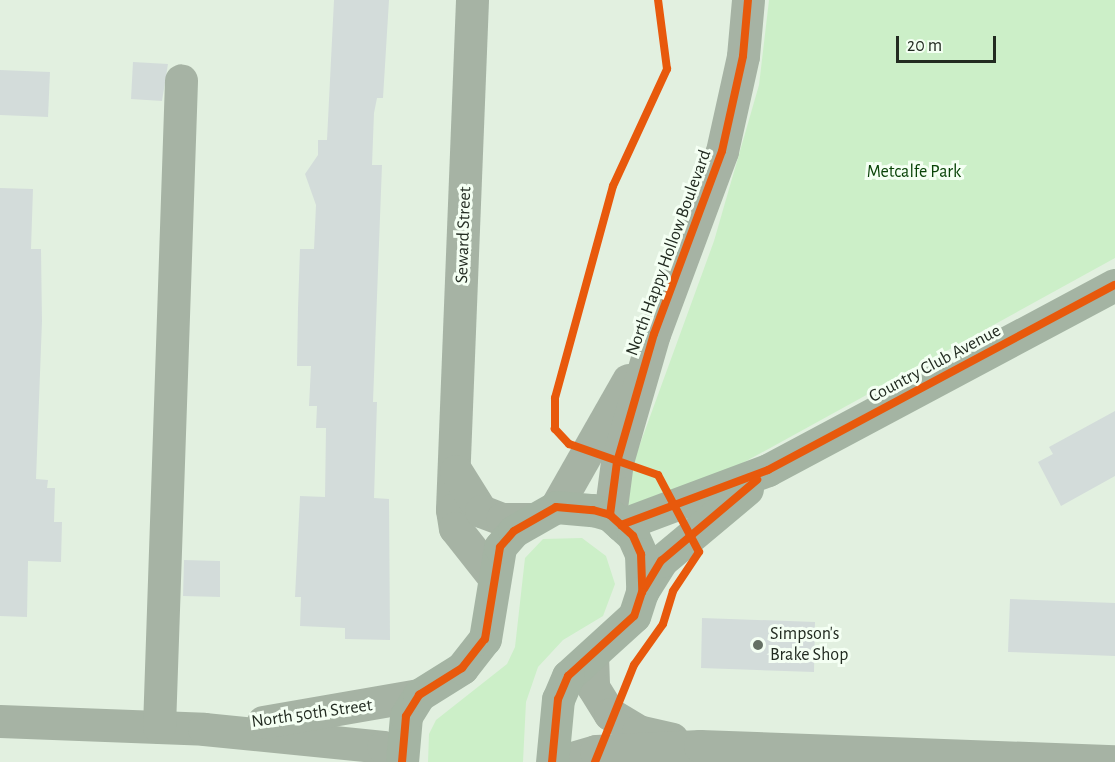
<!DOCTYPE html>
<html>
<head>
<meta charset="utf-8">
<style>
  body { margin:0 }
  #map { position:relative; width:1115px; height:762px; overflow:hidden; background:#e2f0e0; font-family:"Alegreya Sans",sans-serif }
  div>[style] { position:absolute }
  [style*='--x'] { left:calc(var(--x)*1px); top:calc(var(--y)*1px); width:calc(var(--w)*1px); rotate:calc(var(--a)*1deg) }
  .green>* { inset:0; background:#ccefc8 }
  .building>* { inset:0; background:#d3dcda }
  .minor>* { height:33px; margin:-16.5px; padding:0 16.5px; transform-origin:16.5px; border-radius:16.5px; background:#a6b3a4 }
  .major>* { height:33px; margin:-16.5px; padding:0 16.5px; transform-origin:16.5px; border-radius:16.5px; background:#a4b4a3 }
  .cycleway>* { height:8px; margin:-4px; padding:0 4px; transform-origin:4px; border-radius:4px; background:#e8590c }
  .dots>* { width:16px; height:16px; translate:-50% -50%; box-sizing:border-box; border:3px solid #f4fff3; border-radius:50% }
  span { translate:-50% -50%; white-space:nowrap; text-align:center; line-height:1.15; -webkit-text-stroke:6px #f4fff3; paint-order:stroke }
  .park-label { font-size:18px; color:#094307 }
  .street-label { font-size:18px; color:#222b21 }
  .poi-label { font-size:18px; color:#222b21 }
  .left { translate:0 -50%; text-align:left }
  .scale { position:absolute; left:896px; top:36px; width:100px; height:27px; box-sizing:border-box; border:3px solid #222b21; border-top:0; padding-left:8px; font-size:18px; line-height:21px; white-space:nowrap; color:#222b21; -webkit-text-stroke:4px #f4fff3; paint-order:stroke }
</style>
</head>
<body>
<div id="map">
  <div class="green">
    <div style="clip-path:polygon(769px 0,1115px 0,1115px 258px,681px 497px,643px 509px,624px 504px,624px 488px,714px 241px,759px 85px)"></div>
    <div style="clip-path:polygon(582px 538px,606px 556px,615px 584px,603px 616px,563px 640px,538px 667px,526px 702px,523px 762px,428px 762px,429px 734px,436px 720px,507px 664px,515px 647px,525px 558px,543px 539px)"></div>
  </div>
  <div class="building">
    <div style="clip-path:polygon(334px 0,389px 0,383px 98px,377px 98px,374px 113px,372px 165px,382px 165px,373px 402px,377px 402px,374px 498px,389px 499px,390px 640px,345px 639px,345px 628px,300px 626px,301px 597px,295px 597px,300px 496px,325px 497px,326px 428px,316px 428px,317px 406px,309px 406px,311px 366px,297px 366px,298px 308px,300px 249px,314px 249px,316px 205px,305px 174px,318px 155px,318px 140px,327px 140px)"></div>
    <div style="clip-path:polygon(133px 62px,168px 64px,162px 101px,131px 99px)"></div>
    <div style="clip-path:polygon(0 70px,50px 72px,48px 117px,0 115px)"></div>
    <div style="clip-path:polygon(0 188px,33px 189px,31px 249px,41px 249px,42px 321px,36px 479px,48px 480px,47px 488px,55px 488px,54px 522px,62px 522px,61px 562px,28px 561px,27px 617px,0 616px)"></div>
    <div style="clip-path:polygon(1115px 411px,1115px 476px,1061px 506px,1038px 462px,1053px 454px,1049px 447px)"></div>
    <div style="clip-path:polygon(184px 560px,220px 561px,220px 597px,183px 596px)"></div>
    <div style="clip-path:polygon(1010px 599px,1115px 603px,1115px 656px,1008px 652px)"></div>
    <div style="clip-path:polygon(702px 618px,815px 622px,814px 672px,701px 668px)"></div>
  </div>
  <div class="minor">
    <div style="--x:472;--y:0;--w:510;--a:92.25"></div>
    <div style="--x:452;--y:510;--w:18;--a:81"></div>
    <div style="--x:455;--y:528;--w:60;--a:51.8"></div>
    <div style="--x:456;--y:471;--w:47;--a:58"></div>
    <div style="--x:481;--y:511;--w:22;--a:21"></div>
    <div style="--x:502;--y:519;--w:31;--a:0"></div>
    <div style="--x:556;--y:507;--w:146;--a:-60.4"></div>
    <div style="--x:610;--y:515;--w:53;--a:-82.5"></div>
    <div style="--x:617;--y:462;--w:133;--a:-73.9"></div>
    <div style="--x:654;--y:334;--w:195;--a:-69.6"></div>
    <div style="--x:722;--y:151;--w:97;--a:-77.5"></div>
    <div style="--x:743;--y:56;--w:56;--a:-84.9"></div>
    <div style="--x:592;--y:655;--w:32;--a:88"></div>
    <div style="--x:593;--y:687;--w:32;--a:58"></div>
    <div style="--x:610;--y:714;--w:33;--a:31"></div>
    <div style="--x:638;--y:731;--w:35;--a:13"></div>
    <div style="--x:0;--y:721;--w:204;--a:2.2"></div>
    <div style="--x:204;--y:729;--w:180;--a:5.7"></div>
    <div style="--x:383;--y:747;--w:20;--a:24"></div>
    <div style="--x:263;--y:722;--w:158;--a:-9.8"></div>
    <div style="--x:159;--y:727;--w:647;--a:-88.05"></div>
    <div style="--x:558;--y:762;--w:40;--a:-16"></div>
    <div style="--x:596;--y:751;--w:104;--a:-2.8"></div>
    <div style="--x:700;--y:746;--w:415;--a:2.1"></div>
  </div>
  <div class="major">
    <div style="--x:621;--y:525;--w:157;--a:-20.5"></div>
    <div style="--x:768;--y:470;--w:393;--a:-28.1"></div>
    <div style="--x:642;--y:592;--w:36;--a:-58"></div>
    <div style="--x:661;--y:561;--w:112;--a:-39.9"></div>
    <div style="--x:402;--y:762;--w:46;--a:-85"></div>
    <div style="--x:406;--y:716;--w:25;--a:-58"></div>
    <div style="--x:419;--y:695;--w:51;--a:-32.1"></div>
    <div style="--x:462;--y:668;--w:37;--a:-52"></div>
    <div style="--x:485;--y:639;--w:93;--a:-80.7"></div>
    <div style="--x:500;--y:547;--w:21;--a:-49"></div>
    <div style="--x:514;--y:531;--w:48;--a:-29.7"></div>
    <div style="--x:556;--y:507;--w:37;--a:5"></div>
    <div style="--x:593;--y:510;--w:18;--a:16"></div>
    <div style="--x:610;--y:515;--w:31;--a:42"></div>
    <div style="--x:633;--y:536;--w:20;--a:66"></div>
    <div style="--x:641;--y:554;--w:38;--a:88"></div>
    <div style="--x:642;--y:592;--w:25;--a:108"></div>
    <div style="--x:634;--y:616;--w:89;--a:137.7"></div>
    <div style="--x:568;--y:676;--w:25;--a:113"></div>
    <div style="--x:558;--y:699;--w:63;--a:95.4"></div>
  </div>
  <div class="cycleway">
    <div style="--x:610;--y:515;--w:53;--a:-82.5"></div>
    <div style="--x:617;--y:462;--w:133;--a:-73.9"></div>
    <div style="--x:654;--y:334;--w:195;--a:-69.6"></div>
    <div style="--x:722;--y:151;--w:97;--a:-77.5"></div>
    <div style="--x:743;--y:56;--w:56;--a:-84.9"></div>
    <div style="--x:621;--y:525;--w:157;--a:-20.5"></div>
    <div style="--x:768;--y:470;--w:393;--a:-28.1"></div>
    <div style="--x:644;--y:589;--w:33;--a:-59"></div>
    <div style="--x:661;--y:561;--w:126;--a:-40.2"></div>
    <div style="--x:402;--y:762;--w:46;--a:-85"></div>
    <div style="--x:406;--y:716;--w:25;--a:-58"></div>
    <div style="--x:419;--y:695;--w:51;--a:-32.1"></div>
    <div style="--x:462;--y:668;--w:37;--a:-52"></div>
    <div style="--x:485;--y:639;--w:93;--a:-80.7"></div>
    <div style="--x:500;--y:547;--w:21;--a:-49"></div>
    <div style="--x:514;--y:531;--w:48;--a:-29.7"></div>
    <div style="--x:556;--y:507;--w:37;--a:5"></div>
    <div style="--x:593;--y:510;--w:18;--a:16"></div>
    <div style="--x:610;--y:515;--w:31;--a:42"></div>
    <div style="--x:633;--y:536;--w:20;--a:66"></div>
    <div style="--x:641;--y:554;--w:38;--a:88"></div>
    <div style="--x:642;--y:592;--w:25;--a:108"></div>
    <div style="--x:634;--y:616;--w:89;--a:137.7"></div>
    <div style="--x:568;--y:676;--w:25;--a:113"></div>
    <div style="--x:558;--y:699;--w:63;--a:95.4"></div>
    <div style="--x:595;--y:762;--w:105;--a:-68.1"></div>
    <div style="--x:634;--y:665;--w:50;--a:-54.7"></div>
    <div style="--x:663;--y:624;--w:34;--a:-73"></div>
    <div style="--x:673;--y:591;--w:47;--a:-56.3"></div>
    <div style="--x:699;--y:552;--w:87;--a:-118"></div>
    <div style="--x:658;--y:475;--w:94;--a:-160.8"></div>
    <div style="--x:569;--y:444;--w:21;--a:-133"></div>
    <div style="--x:555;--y:429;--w:31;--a:-90"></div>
    <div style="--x:555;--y:398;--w:220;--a:-74.7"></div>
    <div style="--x:613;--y:186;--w:129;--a:-65.2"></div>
    <div style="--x:667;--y:69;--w:70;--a:-97.4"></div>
  </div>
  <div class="dots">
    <div style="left:758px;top:645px;background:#657064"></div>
  </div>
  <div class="park-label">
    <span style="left:914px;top:172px">Metcalfe Park</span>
  </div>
  <div class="street-label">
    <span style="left:464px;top:235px;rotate:-88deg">Seward Street</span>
    <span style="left:669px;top:253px;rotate:-70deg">North Happy Hollow Boulevard</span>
    <span style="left:935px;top:364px;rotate:-28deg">Country Club Avenue</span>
    <span style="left:312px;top:714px;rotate:-8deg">North 50th Street</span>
  </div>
  <div class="poi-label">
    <span class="left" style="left:770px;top:645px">Simpson's<br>Brake Shop</span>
  </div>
  <div class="scale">20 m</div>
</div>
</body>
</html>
